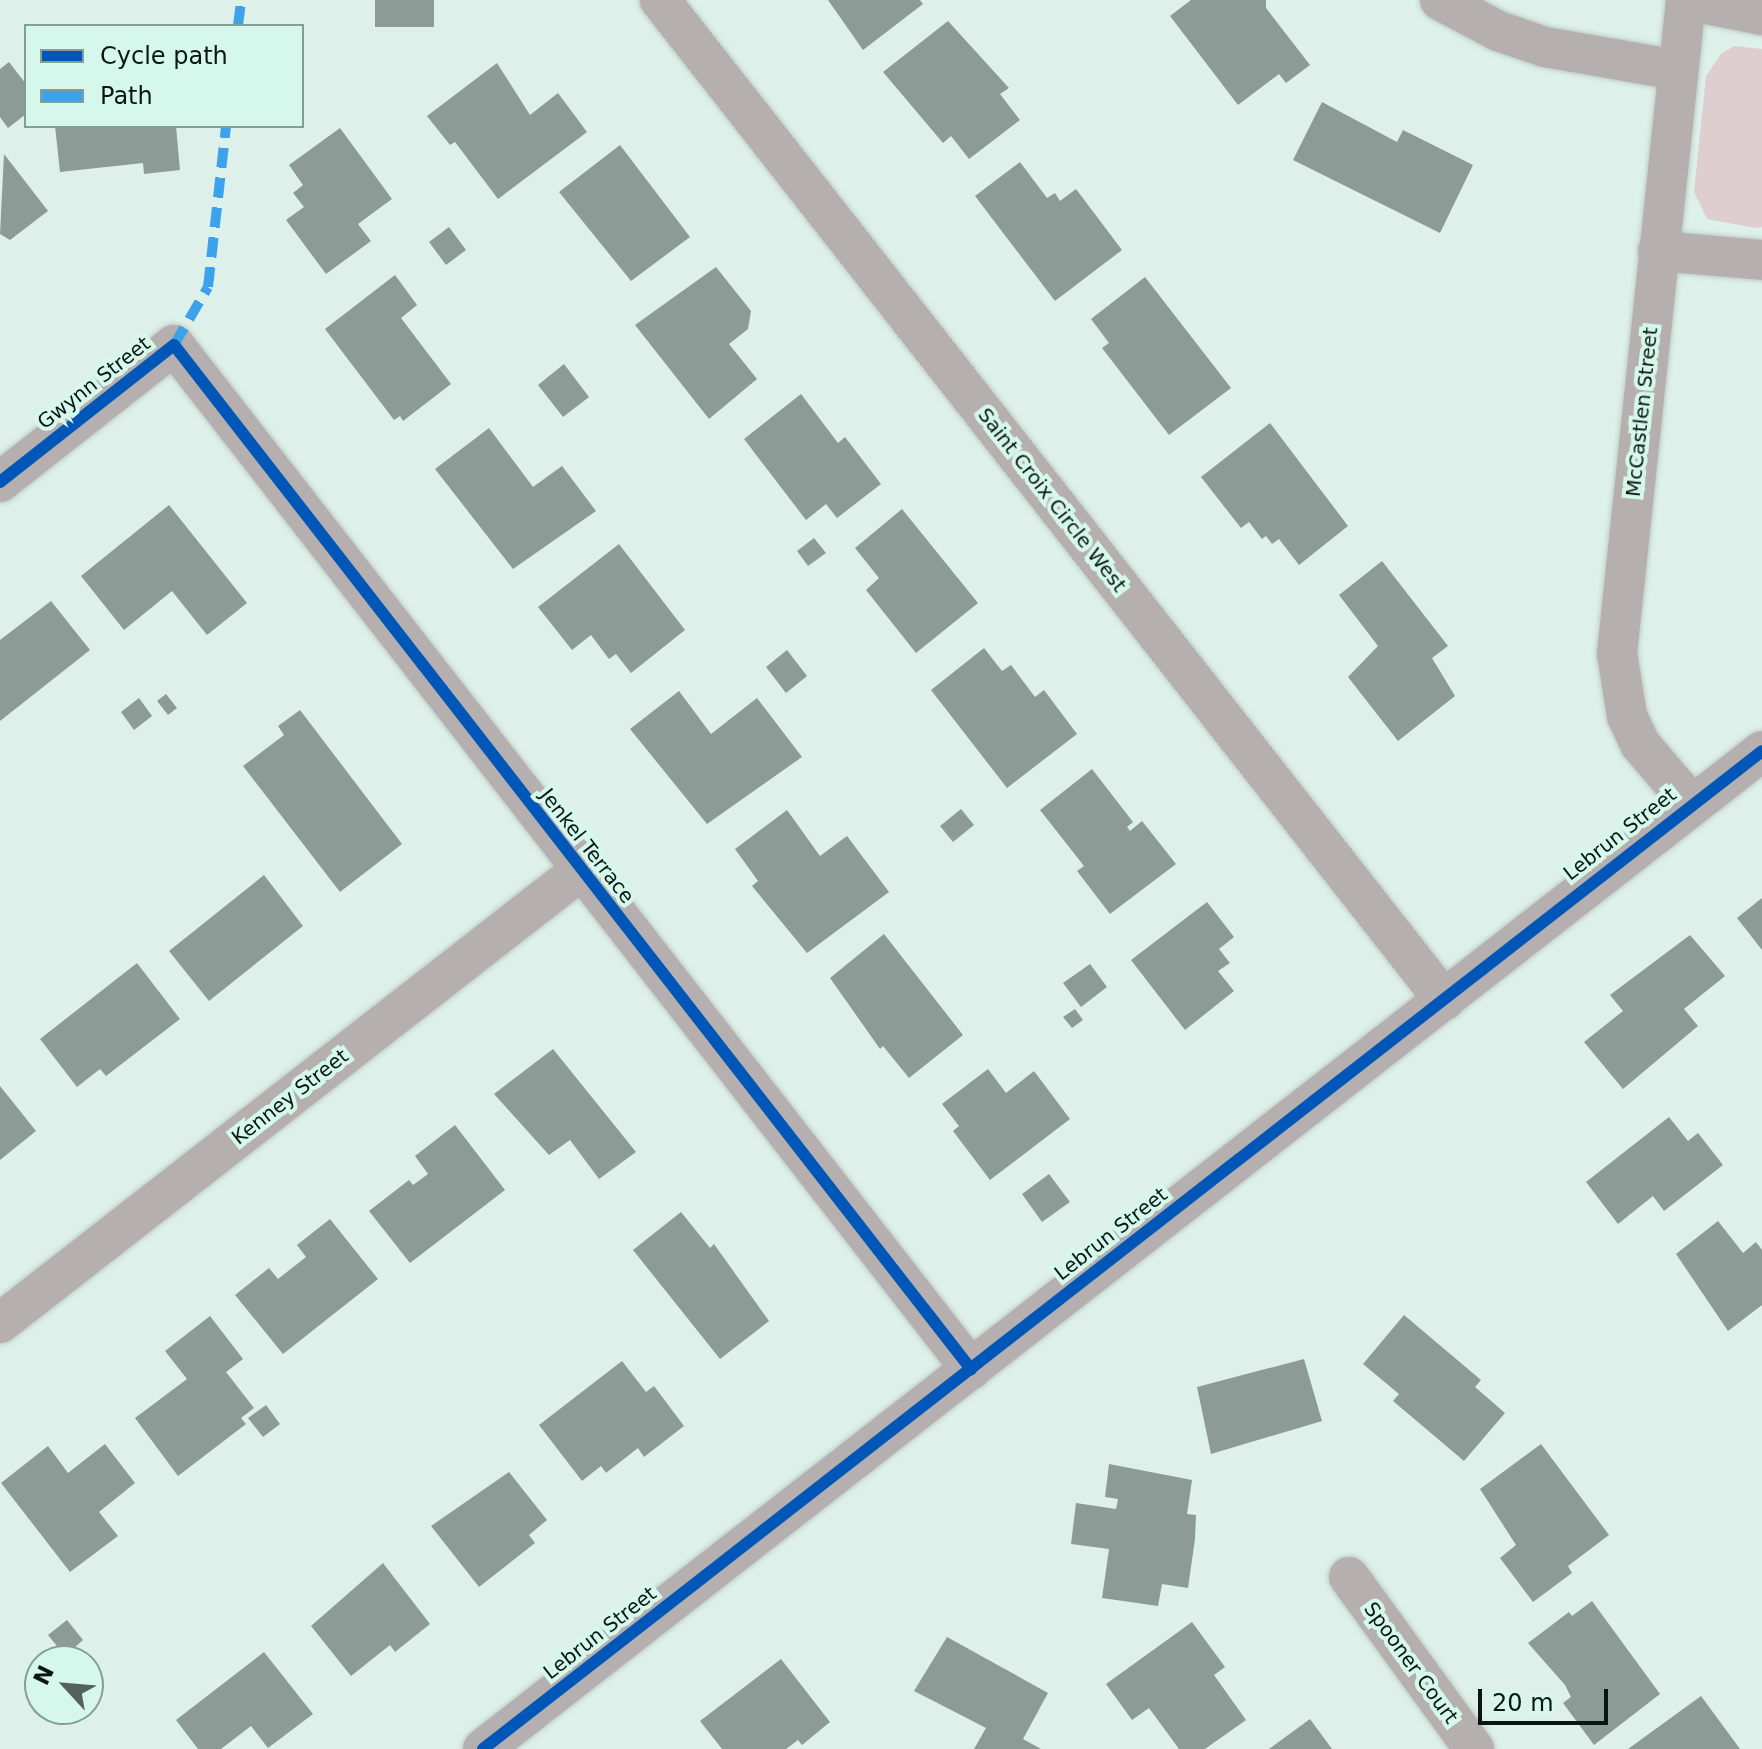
<!DOCTYPE html>
<html>
<head>
<meta charset="utf-8">
<style>
  body { margin:0 }
  #map { position:relative; width:1762px; height:1749px; overflow:hidden; background:#def0ea; font-family:"DejaVu Sans",sans-serif }
  div>[style] { position:absolute }
  [style*='--x'] { left:calc(var(--x)*1px); top:calc(var(--y)*1px); width:calc(var(--w)*1px); rotate:calc(var(--a)*1deg) }
  .green>* { inset:0; background:#dececf }
  .building>* { inset:0; background:#8d9b96 }
  .roads { filter:drop-shadow(0 0 2px #becbc7) drop-shadow(0 0 2px #becbc7) }
  .street>* { height:40px; margin:-20px; padding:0 20px; transform-origin:20px; border-radius:20px; background:#b6afaf }
  .quiet>* { height:10px; margin-top:-5px; transform-origin:0; background:repeating-linear-gradient(90deg,#3ca2ea 0 20px,transparent 0 30px) }
  .cycleway>* { height:12px; margin:-6px; padding:0 6px; transform-origin:6px; border-radius:6px; background:#0057b8 }
  span { translate:-50% -50%; white-space:nowrap; text-align:center; line-height:1.15; -webkit-text-stroke:8px #d6f8ec; paint-order:stroke }
  .street-label { font-size:20px; color:#0a1612 }
  .legend { position:absolute; left:24px; top:24px; width:280px; height:104px; box-sizing:border-box; background:#d6f8ec; border:2px solid #849e95; margin:0; padding:10px 14px; list-style:none; font-size:24px; color:#0a1612 }
  .legend li { display:flex; align-items:center; gap:16px; height:40px }
  .legend b { width:40px; border:2px solid #849e95 }
  .north { position:absolute; left:24px; top:1645px; width:80px; height:80px; box-sizing:border-box; background:#d6f8ec; border:2px solid #849e95; border-radius:50%; rotate:296deg; font-size:22px; font-weight:700; line-height:32px; text-align:center; color:#0a1612 }
  .north::after { content:''; display:block; margin:auto; width:28px; height:36px; background:#54625e; clip-path:polygon(50% 0,100% 100%,50% 72%,0 100%) }
  .scale { position:absolute; left:1478px; top:1689px; width:130px; height:36px; box-sizing:border-box; border:4px solid #0a1612; border-top:0; padding-left:10px; font-size:24px; line-height:28px; white-space:nowrap; color:#0a1612; -webkit-text-stroke:6px #d6f8ec; paint-order:stroke }
</style>
</head>
<body>
<div id="map">
  <div class="green">
    <div style="clip-path:polygon(1734px 46px,1762px 49px,1762px 227px,1755px 228px,1707px 219px,1694px 192px,1706px 76px,1721px 54px)"></div>
  </div>
  <div class="building">
    <div style="clip-path:polygon(375px 0,434px 0,434px 27px,375px 27px)"></div>
    <div style="clip-path:polygon(828px 0,920px 0,923px 4px,863px 50px)"></div>
    <div style="clip-path:polygon(1191px 0,1266px 0,1266px 8px,1310px 65px,1286px 83px,1279px 74px,1238px 105px,1170px 16px)"></div>
    <div style="clip-path:polygon(948px 21px,1009px 88px,1000px 94px,1020px 120px,969px 159px,951px 136px,943px 143px,883px 72px)"></div>
    <div style="clip-path:polygon(9px 62px,26px 84px,26px 114px,8px 128px,0 117px,0 69px)"></div>
    <div style="clip-path:polygon(497px 63px,530px 115px,558px 93px,587px 132px,498px 199px,455px 142px,450px 145px,427px 116px)"></div>
    <div style="clip-path:polygon(1322px 102px,1397px 142px,1403px 130px,1473px 165px,1440px 233px,1293px 160px)"></div>
    <div style="clip-path:polygon(55px 126px,176px 126px,180px 170px,144px 174px,143px 163px,60px 172px)"></div>
    <div style="clip-path:polygon(340px 128px,392px 199px,358px 224px,371px 241px,326px 274px,286px 220px,304px 207px,293px 193px,303px 185px,289px 165px)"></div>
    <div style="clip-path:polygon(620px 145px,690px 237px,631px 281px,559px 192px)"></div>
    <div style="clip-path:polygon(4px 154px,48px 211px,10px 240px,0 234px)"></div>
    <div style="clip-path:polygon(1020px 162px,1047px 198px,1055px 193px,1060px 201px,1076px 189px,1122px 250px,1055px 301px,975px 196px)"></div>
    <div style="clip-path:polygon(449px 227px,466px 250px,446px 265px,429px 242px)"></div>
    <div style="clip-path:polygon(716px 267px,751px 311px,748px 329px,729px 344px,757px 379px,709px 419px,635px 325px)"></div>
    <div style="clip-path:polygon(395px 275px,417px 305px,401px 318px,451px 384px,403px 421px,400px 416px,394px 420px,325px 329px)"></div>
    <div style="clip-path:polygon(1145px 277px,1231px 388px,1169px 435px,1102px 348px,1109px 343px,1091px 319px)"></div>
    <div style="clip-path:polygon(564px 364px,589px 397px,563px 417px,538px 385px)"></div>
    <div style="clip-path:polygon(801px 394px,838px 443px,845px 437px,881px 484px,837px 518px,826px 504px,806px 520px,744px 439px)"></div>
    <div style="clip-path:polygon(1270px 423px,1348px 526px,1299px 565px,1279px 539px,1272px 544px,1266px 536px,1262px 539px,1249px 522px,1241px 528px,1201px 477px)"></div>
    <div style="clip-path:polygon(489px 428px,533px 487px,562px 466px,596px 511px,513px 569px,435px 469px)"></div>
    <div style="clip-path:polygon(169px 505px,247px 603px,207px 635px,172px 591px,124px 630px,81px 576px)"></div>
    <div style="clip-path:polygon(902px 509px,978px 603px,916px 653px,866px 590px,879px 578px,855px 548px)"></div>
    <div style="clip-path:polygon(814px 538px,826px 553px,808px 566px,797px 551px)"></div>
    <div style="clip-path:polygon(619px 544px,685px 630px,631px 673px,616px 654px,609px 659px,591px 635px,572px 650px,538px 607px)"></div>
    <div style="clip-path:polygon(1382px 561px,1448px 646px,1432px 658px,1455px 696px,1398px 741px,1348px 677px,1378px 646px,1339px 595px)"></div>
    <div style="clip-path:polygon(51px 601px,90px 650px,0 721px,0 640px)"></div>
    <div style="clip-path:polygon(984px 648px,1002px 671px,1011px 665px,1035px 697px,1044px 690px,1077px 734px,1007px 788px,931px 690px)"></div>
    <div style="clip-path:polygon(787px 650px,807px 676px,786px 693px,766px 667px)"></div>
    <div style="clip-path:polygon(679px 691px,711px 734px,757px 698px,802px 757px,707px 824px,630px 729px)"></div>
    <div style="clip-path:polygon(166px 694px,177px 708px,168px 715px,157px 701px)"></div>
    <div style="clip-path:polygon(139px 698px,152px 716px,134px 730px,121px 712px)"></div>
    <div style="clip-path:polygon(300px 710px,402px 844px,340px 892px,243px 766px,284px 735px,278px 726px)"></div>
    <div style="clip-path:polygon(1092px 769px,1133px 822px,1127px 827px,1130px 831px,1142px 821px,1176px 864px,1110px 914px,1077px 871px,1084px 866px,1040px 810px)"></div>
    <div style="clip-path:polygon(961px 809px,974px 825px,953px 842px,940px 826px)"></div>
    <div style="clip-path:polygon(787px 810px,820px 856px,847px 836px,889px 892px,807px 953px,752px 886px,758px 881px,735px 849px)"></div>
    <div style="clip-path:polygon(264px 875px,303px 926px,209px 1001px,169px 951px)"></div>
    <div style="clip-path:polygon(1762px 898px,1762px 950px,1737px 918px)"></div>
    <div style="clip-path:polygon(1207px 902px,1234px 937px,1219px 949px,1230px 963px,1218px 971px,1234px 991px,1185px 1030px,1131px 960px)"></div>
    <div style="clip-path:polygon(884px 934px,963px 1035px,909px 1078px,883px 1046px,880px 1049px,830px 978px)"></div>
    <div style="clip-path:polygon(1690px 935px,1725px 976px,1684px 1009px,1698px 1026px,1623px 1089px,1584px 1042px,1623px 1011px,1610px 995px)"></div>
    <div style="clip-path:polygon(137px 963px,180px 1019px,106px 1076px,100px 1069px,77px 1087px,40px 1039px)"></div>
    <div style="clip-path:polygon(1090px 964px,1107px 987px,1081px 1007px,1063px 983px)"></div>
    <div style="clip-path:polygon(1075px 1009px,1083px 1020px,1072px 1028px,1063px 1017px)"></div>
    <div style="clip-path:polygon(553px 1049px,636px 1152px,599px 1179px,570px 1140px,549px 1155px,494px 1094px)"></div>
    <div style="clip-path:polygon(988px 1069px,1006px 1093px,1034px 1071px,1070px 1119px,990px 1180px,953px 1131px,959px 1126px,942px 1104px)"></div>
    <div style="clip-path:polygon(0 1086px,36px 1131px,0 1160px)"></div>
    <div style="clip-path:polygon(1669px 1117px,1688px 1141px,1698px 1133px,1723px 1165px,1664px 1211px,1653px 1196px,1618px 1224px,1586px 1182px)"></div>
    <div style="clip-path:polygon(455px 1125px,505px 1190px,410px 1263px,369px 1211px,409px 1180px,413px 1185px,428px 1174px,415px 1156px)"></div>
    <div style="clip-path:polygon(1049px 1174px,1070px 1202px,1042px 1222px,1022px 1194px)"></div>
    <div style="clip-path:polygon(681px 1212px,710px 1248px,714px 1244px,769px 1321px,720px 1359px,633px 1250px)"></div>
    <div style="clip-path:polygon(330px 1219px,378px 1279px,283px 1354px,235px 1295px,269px 1268px,278px 1279px,306px 1257px,297px 1245px)"></div>
    <div style="clip-path:polygon(1718px 1221px,1743px 1253px,1756px 1242px,1762px 1250px,1762px 1305px,1728px 1331px,1676px 1254px)"></div>
    <div style="clip-path:polygon(1404px 1315px,1481px 1380px,1475px 1387px,1505px 1413px,1464px 1461px,1393px 1401px,1399px 1394px,1363px 1364px)"></div>
    <div style="clip-path:polygon(210px 1316px,243px 1359px,226px 1372px,254px 1408px,241px 1418px,246px 1424px,178px 1476px,135px 1418px,187px 1379px,165px 1351px)"></div>
    <div style="clip-path:polygon(1304px 1359px,1322px 1421px,1211px 1454px,1197px 1387px)"></div>
    <div style="clip-path:polygon(622px 1361px,646px 1392px,654px 1386px,684px 1426px,644px 1457px,638px 1448px,606px 1473px,601px 1466px,582px 1481px,539px 1425px)"></div>
    <div style="clip-path:polygon(266px 1405px,280px 1424px,263px 1437px,248px 1418px)"></div>
    <div style="clip-path:polygon(105px 1444px,135px 1483px,99px 1512px,118px 1536px,70px 1572px,1px 1483px,48px 1446px,68px 1473px)"></div>
    <div style="clip-path:polygon(1541px 1444px,1609px 1535px,1568px 1566px,1572px 1573px,1533px 1602px,1500px 1558px,1516px 1545px,1480px 1489px)"></div>
    <div style="clip-path:polygon(1109px 1464px,1192px 1480px,1187px 1514px,1196px 1515px,1195px 1539px,1188px 1588px,1162px 1584px,1158px 1606px,1102px 1598px,1109px 1549px,1071px 1544px,1076px 1503px,1116px 1509px,1118px 1499px,1105px 1497px)"></div>
    <div style="clip-path:polygon(509px 1472px,547px 1520px,529px 1535px,535px 1543px,479px 1587px,431px 1526px)"></div>
    <div style="clip-path:polygon(383px 1563px,430px 1624px,395px 1652px,390px 1645px,351px 1676px,311px 1626px)"></div>
    <div style="clip-path:polygon(1592px 1601px,1660px 1694px,1594px 1745px,1563px 1703px,1571px 1697px,1565px 1685px,1528px 1643px,1569px 1612px,1572px 1616px)"></div>
    <div style="clip-path:polygon(67px 1620px,83px 1640px,65px 1656px,48px 1635px)"></div>
    <div style="clip-path:polygon(1192px 1622px,1225px 1667px,1214px 1675px,1246px 1720px,1205px 1749px,1179px 1749px,1149px 1708px,1132px 1720px,1106px 1684px)"></div>
    <div style="clip-path:polygon(947px 1637px,1048px 1693px,1023px 1739px,1041px 1749px,974px 1749px,986px 1728px,914px 1691px)"></div>
    <div style="clip-path:polygon(264px 1652px,313px 1714px,268px 1748px,251px 1726px,221px 1749px,198px 1749px,176px 1720px)"></div>
    <div style="clip-path:polygon(781px 1659px,830px 1722px,802px 1745px,798px 1740px,786px 1749px,722px 1749px,700px 1721px)"></div>
    <div style="clip-path:polygon(1701px 1696px,1740px 1749px,1628px 1749px)"></div>
    <div style="clip-path:polygon(1310px 1719px,1332px 1749px,1269px 1749px)"></div>
  </div>
  <div class="roads">
    <div class="street">
      <div style="--x:660;--y:0;--w:1271;--a:51.9"></div>
      <div style="--x:1440;--y:0;--w:66;--a:28.1"></div>
      <div style="--x:1498;--y:31;--w:50;--a:18.8"></div>
      <div style="--x:1545;--y:47;--w:134;--a:9.9"></div>
      <div style="--x:1686;--y:0;--w:657;--a:96.03"></div>
      <div style="--x:1617;--y:653;--w:64;--a:81"></div>
      <div style="--x:1627;--y:716;--w:31;--a:65"></div>
      <div style="--x:1640;--y:744;--w:79;--a:49.6"></div>
      <div style="--x:1687;--y:0;--w:76;--a:11.3"></div>
      <div style="--x:1658;--y:251;--w:104;--a:4.9"></div>
      <div style="--x:0;--y:482;--w:221;--a:-38.2"></div>
      <div style="--x:174;--y:345;--w:1298;--a:52.11"></div>
      <div style="--x:0;--y:1323;--w:735;--a:-37.93"></div>
      <div style="--x:1349;--y:1577;--w:213;--a:54"></div>
      <div style="--x:483;--y:1749;--w:1622;--a:-37.96"></div>
    </div>
  </div>
  <div class="quiet">
    <div style="--x:238;--y:26;--w:26;--a:-83"></div>
    <div style="--x:174;--y:345;--w:67;--a:-59.6"></div>
    <div style="--x:208;--y:287;--w:162;--a:-83.6"></div>
  </div>
  <div class="cycleway">
    <div style="--x:0;--y:482;--w:221;--a:-38.2"></div>
    <div style="--x:174;--y:345;--w:1298;--a:52.11"></div>
    <div style="--x:483;--y:1749;--w:1622;--a:-37.96"></div>
  </div>
  <div class="street-label">
    <span style="left:94px;top:383px;rotate:-38deg">Gwynn Street</span>
    <span style="left:1642px;top:412px;rotate:-84deg">McCastlen Street</span>
    <span style="left:1052px;top:500px;rotate:52deg">Saint Croix Circle West</span>
    <span style="left:1620px;top:834px;rotate:-38deg">Lebrun Street</span>
    <span style="left:587px;top:846px;rotate:52deg">Jenkel Terrace</span>
    <span style="left:290px;top:1097px;rotate:-38deg">Kenney Street</span>
    <span style="left:1111px;top:1234px;rotate:-38deg">Lebrun Street</span>
    <span style="left:600px;top:1633px;rotate:-38deg">Lebrun Street</span>
    <span style="left:1411px;top:1663px;rotate:54deg">Spooner Court</span>
  </div>
  <ul class="legend">
  <li><b style="height:10px;background:#0057b8"></b>Cycle path</li>
  <li><b style="height:10px;background:#3ca2ea"></b>Path</li>
  </ul>
  <div class="north">N</div>
  <div class="scale">20 m</div>
</div>
</body>
</html>
